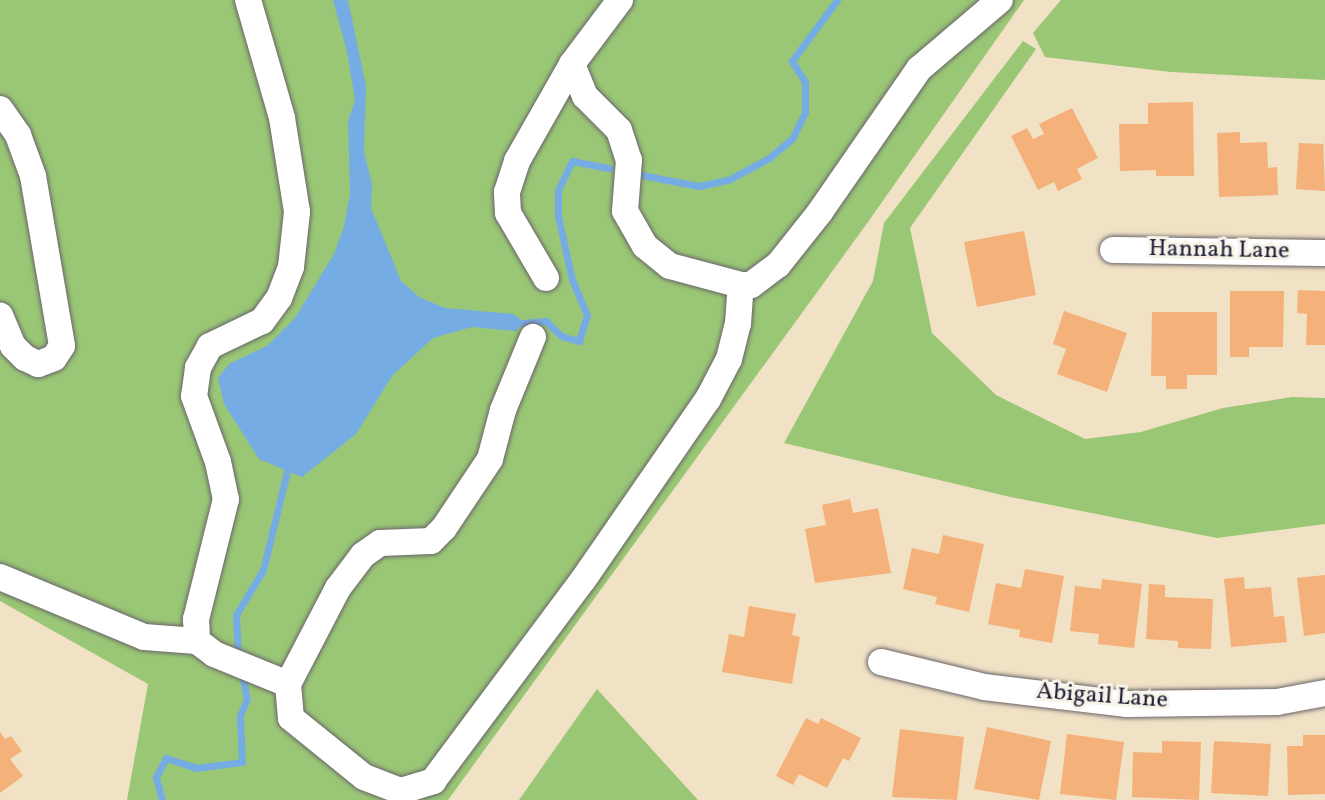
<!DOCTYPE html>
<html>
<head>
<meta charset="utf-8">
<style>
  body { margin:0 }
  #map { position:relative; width:1325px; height:800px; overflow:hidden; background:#f1e1c5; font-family:Vollkorn,serif }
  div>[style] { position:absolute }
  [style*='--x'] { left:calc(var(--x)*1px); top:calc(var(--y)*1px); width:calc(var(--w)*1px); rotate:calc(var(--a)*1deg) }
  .green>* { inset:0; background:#9ac775 }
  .water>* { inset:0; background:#76ace4 }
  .stream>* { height:7px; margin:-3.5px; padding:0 3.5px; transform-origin:3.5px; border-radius:3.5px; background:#76ace4 }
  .building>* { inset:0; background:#f4b17a }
  .roads { filter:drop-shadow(0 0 2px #6a656b) drop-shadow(0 0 2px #6a656b) }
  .minor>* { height:26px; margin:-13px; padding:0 13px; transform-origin:13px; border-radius:13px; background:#fff }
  span { translate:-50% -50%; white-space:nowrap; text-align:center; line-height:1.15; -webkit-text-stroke:6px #f7f3e8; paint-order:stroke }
  .street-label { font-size:24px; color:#22223b }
</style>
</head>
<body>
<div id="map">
  <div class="green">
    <div style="clip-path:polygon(0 0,1024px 0,868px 222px,448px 800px,127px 800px,148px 684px,0 601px)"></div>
    <div style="clip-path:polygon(1061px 0,1325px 0,1325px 80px,1171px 72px,1045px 57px,1033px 33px)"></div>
    <div style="clip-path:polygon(1023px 41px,1036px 49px,910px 228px,932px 333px,996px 395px,1085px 439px,1141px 432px,1223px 408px,1292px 397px,1325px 398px,1325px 524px,1217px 538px,1006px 496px,784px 443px,873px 281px,884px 223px)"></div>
    <div style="clip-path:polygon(597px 689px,698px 800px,519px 800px)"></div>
  </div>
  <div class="water">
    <div style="clip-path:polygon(333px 0,348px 0,366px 86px,364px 152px,372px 184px,371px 208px,401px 281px,419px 297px,445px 308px,513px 314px,520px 319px,517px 331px,472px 327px,433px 338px,392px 376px,356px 434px,302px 477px,259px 459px,224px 404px,218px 378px,229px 364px,267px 346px,295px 318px,334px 254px,344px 226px,350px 194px,348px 121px,355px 100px,347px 52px)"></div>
  </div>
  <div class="stream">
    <div style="--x:636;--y:174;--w:64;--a:10.8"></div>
    <div style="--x:699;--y:186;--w:30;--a:-12"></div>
    <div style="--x:728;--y:180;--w:47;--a:-28.2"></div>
    <div style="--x:769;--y:158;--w:30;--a:-40"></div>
    <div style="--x:792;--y:139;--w:30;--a:-64"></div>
    <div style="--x:805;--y:112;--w:30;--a:-90"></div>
    <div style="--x:805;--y:82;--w:25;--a:-122"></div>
    <div style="--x:792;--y:61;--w:76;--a:-53.6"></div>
    <div style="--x:511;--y:324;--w:35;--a:-5"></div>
    <div style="--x:546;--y:321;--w:21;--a:45"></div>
    <div style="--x:561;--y:336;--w:19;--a:16"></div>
    <div style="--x:579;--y:341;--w:27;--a:-73"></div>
    <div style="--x:587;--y:315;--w:38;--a:-113"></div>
    <div style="--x:572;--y:280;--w:66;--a:-102.3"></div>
    <div style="--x:558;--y:216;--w:26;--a:-90"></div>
    <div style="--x:558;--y:190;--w:32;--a:-64"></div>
    <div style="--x:572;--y:161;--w:38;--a:11"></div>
    <div style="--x:238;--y:657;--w:42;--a:-92.7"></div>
    <div style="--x:236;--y:615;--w:52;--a:-59"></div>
    <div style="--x:263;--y:570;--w:110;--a:-76.3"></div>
    <div style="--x:162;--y:800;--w:24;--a:-105"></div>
    <div style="--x:156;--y:777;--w:21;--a:-62"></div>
    <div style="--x:166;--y:758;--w:32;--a:18"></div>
    <div style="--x:196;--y:768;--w:46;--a:-7.4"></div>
    <div style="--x:242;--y:762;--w:46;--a:-92.5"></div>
    <div style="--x:240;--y:716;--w:18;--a:-68"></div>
    <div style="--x:247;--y:699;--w:29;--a:-102"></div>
  </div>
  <div class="building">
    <div style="clip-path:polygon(1193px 102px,1194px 176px,1156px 176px,1156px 170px,1120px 171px,1119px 124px,1148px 124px,1148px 103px)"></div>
    <div style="clip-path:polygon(1072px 108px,1098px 158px,1077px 169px,1082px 179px,1058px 191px,1054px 182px,1038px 190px,1011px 136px,1027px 128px,1033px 139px,1044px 134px,1039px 124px)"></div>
    <div style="clip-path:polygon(1240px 132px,1240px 143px,1267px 142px,1268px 168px,1277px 167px,1278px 195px,1219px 197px,1217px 133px)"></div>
    <div style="clip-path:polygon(1323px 135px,1325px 191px,1296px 189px,1299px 143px,1323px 144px)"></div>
    <div style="clip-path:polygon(1024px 231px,1036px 295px,977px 307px,964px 242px)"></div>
    <div style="clip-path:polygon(1298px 290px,1325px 291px,1325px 345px,1306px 345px,1307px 314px,1297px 313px)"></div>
    <div style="clip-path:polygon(1230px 291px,1284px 291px,1283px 347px,1249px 347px,1249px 357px,1230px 357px)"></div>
    <div style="clip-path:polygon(1064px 311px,1127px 333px,1107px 392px,1057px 374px,1066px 349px,1053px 344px)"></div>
    <div style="clip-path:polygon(1152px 312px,1217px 312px,1217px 375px,1187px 375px,1187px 389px,1166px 389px,1166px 376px,1151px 376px)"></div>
    <div style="clip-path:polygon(850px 499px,853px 513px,878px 508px,891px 573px,815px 583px,805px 529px,826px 525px,822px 505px)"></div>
    <div style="clip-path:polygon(943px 535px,984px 544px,969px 612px,935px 604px,937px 597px,903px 589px,912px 548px,939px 554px)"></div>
    <div style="clip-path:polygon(1025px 569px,1064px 576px,1052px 643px,1019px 637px,1020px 630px,988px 624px,996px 583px,1021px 588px)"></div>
    <div style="clip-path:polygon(1325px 575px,1325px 633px,1304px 636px,1297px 578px)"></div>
    <div style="clip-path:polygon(1244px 577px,1245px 589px,1271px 587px,1274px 617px,1284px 616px,1287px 642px,1231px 647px,1224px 579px)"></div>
    <div style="clip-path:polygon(1102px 579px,1142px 584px,1134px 648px,1098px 644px,1099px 634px,1070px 631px,1075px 586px,1101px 589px)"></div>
    <div style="clip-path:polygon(1149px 584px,1165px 585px,1165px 597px,1213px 599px,1211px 649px,1178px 648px,1178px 641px,1146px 639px)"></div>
    <div style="clip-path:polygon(749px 606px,796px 614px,792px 635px,800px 637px,792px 684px,722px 672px,729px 634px,744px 637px)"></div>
    <div style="clip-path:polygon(806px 718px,818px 724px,821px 718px,861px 738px,849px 761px,843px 758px,827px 788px,799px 774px,793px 785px,776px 776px)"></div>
    <div style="clip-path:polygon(987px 727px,1051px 741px,1039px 800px,974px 789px)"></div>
    <div style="clip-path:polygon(900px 729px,964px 737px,957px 800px,892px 797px)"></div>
    <div style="clip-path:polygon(0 732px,5px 739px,11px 736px,22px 751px,10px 759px,23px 776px,0 793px)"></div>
    <div style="clip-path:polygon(1067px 734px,1124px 742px,1116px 800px,1060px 794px)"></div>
    <div style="clip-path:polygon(1303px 735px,1325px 735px,1325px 794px,1288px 795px,1287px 746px,1303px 746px)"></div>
    <div style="clip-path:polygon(1162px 741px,1201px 742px,1199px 800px,1132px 797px,1133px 752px,1162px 753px)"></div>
    <div style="clip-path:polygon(1214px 741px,1271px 744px,1268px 796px,1211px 793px)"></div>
  </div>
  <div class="roads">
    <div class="minor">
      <div style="--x:248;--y:0;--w:123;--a:73.9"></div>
      <div style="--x:282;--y:118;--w:95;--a:80.9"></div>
      <div style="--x:297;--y:212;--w:55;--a:96.2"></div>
      <div style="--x:291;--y:267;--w:33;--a:111"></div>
      <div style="--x:279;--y:298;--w:29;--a:126"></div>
      <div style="--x:262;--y:321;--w:58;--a:154.3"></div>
      <div style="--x:210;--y:346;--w:25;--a:119"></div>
      <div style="--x:198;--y:368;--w:28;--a:98"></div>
      <div style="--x:194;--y:396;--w:70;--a:70"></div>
      <div style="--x:218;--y:462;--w:38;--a:78"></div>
      <div style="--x:226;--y:499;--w:124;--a:104"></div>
      <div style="--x:196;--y:619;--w:22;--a:87"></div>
      <div style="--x:197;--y:641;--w:21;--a:37"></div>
      <div style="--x:214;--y:654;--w:80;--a:22.1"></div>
      <div style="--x:288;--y:684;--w:108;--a:-62.5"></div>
      <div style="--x:338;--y:588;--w:41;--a:-52.9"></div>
      <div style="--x:363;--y:555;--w:21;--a:-35"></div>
      <div style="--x:380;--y:543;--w:51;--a:-2.2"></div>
      <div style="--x:431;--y:541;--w:18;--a:-45"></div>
      <div style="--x:444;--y:528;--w:83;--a:-56.3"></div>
      <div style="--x:490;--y:459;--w:51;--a:-75.1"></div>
      <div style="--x:503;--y:410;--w:79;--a:-67.7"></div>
      <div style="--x:572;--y:64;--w:80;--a:-53.1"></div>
      <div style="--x:0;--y:109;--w:32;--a:55"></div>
      <div style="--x:18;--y:135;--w:44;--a:69.9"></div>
      <div style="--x:33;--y:176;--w:172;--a:80.3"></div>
      <div style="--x:62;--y:346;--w:14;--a:124"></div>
      <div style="--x:54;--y:358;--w:17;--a:159"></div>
      <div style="--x:38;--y:364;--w:14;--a:-155"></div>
      <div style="--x:25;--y:358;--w:17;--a:-135"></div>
      <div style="--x:13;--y:346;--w:33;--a:-113"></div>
      <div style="--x:1113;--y:250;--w:212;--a:0.8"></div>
      <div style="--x:546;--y:278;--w:75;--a:-120.3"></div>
      <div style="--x:508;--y:213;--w:21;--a:-93"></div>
      <div style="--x:507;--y:192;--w:33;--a:-72"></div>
      <div style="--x:517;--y:161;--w:112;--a:-60.4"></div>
      <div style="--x:572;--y:64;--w:35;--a:68"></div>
      <div style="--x:585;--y:96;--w:48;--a:45"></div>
      <div style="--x:619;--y:130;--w:32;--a:72"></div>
      <div style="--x:629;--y:160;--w:51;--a:94.5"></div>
      <div style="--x:625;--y:211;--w:40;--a:60.3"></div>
      <div style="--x:645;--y:246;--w:32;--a:39"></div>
      <div style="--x:670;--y:266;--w:73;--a:15"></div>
      <div style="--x:741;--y:285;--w:10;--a:0"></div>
      <div style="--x:751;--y:285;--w:34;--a:-37"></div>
      <div style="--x:778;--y:265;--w:68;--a:-51.6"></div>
      <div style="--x:820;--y:212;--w:174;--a:-55.3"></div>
      <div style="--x:919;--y:69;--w:106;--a:-40.4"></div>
      <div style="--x:0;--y:577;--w:156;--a:22.6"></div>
      <div style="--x:144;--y:637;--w:53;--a:4.3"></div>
      <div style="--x:881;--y:662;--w:106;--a:13.6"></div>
      <div style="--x:984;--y:687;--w:144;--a:6.8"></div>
      <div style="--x:1127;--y:704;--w:150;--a:-0.8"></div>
      <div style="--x:1277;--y:702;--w:49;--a:-10.6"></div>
      <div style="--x:288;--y:684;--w:34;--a:85"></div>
      <div style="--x:291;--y:718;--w:94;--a:38.9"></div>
      <div style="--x:364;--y:777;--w:40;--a:21"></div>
      <div style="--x:401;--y:791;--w:34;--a:-17"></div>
      <div style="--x:433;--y:781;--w:251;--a:-53.3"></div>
      <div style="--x:583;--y:580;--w:220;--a:-55.4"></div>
      <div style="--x:708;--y:399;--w:45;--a:-62.3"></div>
      <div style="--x:729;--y:359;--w:36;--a:-76"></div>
      <div style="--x:738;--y:324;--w:39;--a:-86"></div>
    </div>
  </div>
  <div class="street-label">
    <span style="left:1219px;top:251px;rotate:1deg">Hannah Lane</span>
    <span style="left:1102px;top:697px;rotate:4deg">Abigail Lane</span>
  </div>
</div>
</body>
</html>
